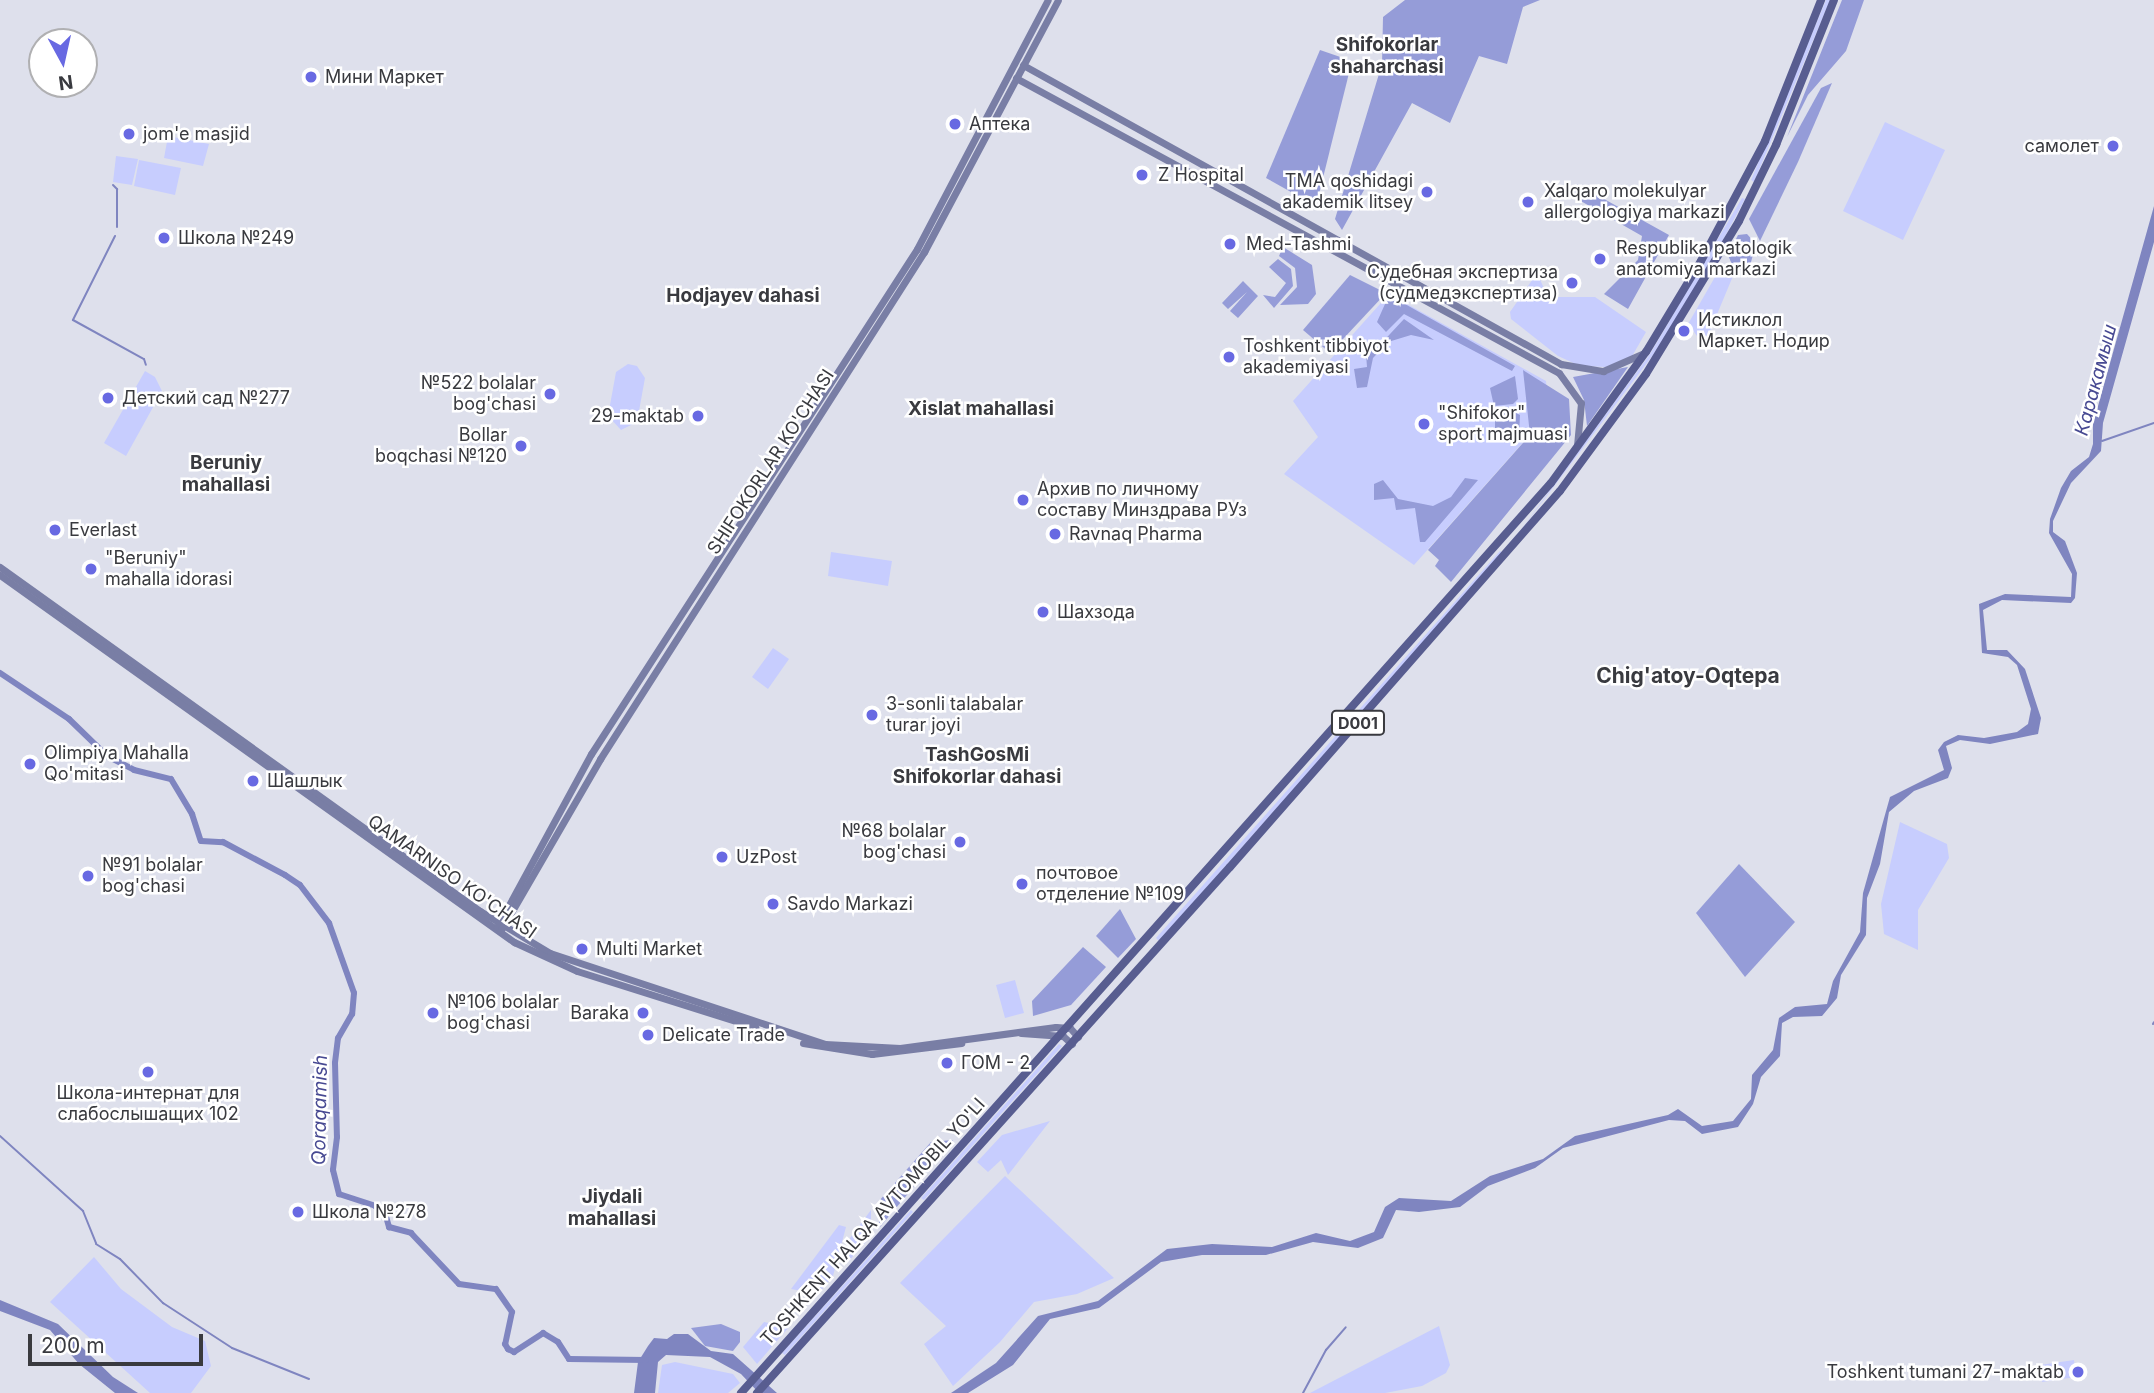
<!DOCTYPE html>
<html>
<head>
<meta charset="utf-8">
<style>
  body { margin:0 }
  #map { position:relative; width:2154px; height:1393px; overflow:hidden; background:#dee0ec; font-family:Inter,sans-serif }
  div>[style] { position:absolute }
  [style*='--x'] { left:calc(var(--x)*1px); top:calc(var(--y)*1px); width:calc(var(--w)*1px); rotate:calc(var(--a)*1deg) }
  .green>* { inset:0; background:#c7cdfe }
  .forest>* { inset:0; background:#959cd8 }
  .water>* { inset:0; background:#7f85c0 }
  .stream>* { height:2px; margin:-1px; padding:0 1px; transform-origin:1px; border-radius:1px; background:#7f85c0 }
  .canal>* { height:6px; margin:-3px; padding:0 3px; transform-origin:3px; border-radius:3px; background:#7f85c0 }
  .secondary>* { height:7px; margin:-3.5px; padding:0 3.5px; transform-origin:3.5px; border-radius:3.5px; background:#797ea5 }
  .trunk>* { height:8px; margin:-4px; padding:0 4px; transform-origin:4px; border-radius:4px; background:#585d90 }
  .dots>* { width:19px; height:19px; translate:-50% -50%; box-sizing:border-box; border:4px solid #fff; border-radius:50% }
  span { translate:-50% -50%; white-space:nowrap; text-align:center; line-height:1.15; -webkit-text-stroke:5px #fff; paint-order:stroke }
  .shield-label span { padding:2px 5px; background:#fff; border:2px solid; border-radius:5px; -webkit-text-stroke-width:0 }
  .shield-label { font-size:16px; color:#393a3f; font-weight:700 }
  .poi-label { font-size:18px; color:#393a3f }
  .left { translate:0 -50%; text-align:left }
  .right { translate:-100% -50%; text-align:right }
  .street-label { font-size:18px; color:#393a3f }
  .neighbourhood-label { font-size:19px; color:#393a3f; font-weight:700 }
  .water-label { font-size:19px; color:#474992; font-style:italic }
  .quarter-label { font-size:21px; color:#393a3f; font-weight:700 }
  .north { position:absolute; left:28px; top:28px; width:70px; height:70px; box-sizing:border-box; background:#fff; border:2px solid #b0b0b2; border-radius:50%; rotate:172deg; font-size:19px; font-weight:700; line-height:28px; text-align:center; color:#393a3f }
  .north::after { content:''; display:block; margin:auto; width:24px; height:32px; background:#6869e2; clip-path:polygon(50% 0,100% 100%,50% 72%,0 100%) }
  .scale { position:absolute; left:28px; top:1334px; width:175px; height:32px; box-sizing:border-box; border:4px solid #393a3f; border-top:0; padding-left:9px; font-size:21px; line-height:24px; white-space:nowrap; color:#393a3f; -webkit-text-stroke:5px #fff; paint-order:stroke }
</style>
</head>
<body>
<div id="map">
  <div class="green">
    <div style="clip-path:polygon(1826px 0,1830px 0,1754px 182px,1751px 180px)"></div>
    <div style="clip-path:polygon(1885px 122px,1945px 150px,1903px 240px,1843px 211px)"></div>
    <div style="clip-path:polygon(168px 136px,209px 144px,203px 166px,164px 158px)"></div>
    <div style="clip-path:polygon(116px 156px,138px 159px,132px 185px,113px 182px)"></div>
    <div style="clip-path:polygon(139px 160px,181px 168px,175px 195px,134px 186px)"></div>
    <div style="clip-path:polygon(1742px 198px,1745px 199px,1708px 268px,1653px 355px,1512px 542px,1650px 354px)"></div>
    <div style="clip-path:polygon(1719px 270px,1733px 276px,1708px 336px,1697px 336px,1688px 324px)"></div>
    <div style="clip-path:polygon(1537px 273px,1548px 297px,1595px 297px,1646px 332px,1631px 358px,1606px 367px,1580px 366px,1558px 356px,1511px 319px,1510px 312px)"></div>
    <div style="clip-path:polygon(1389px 294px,1546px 381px,1549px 413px,1414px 565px,1284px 474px,1318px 437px,1293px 401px)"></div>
    <div style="clip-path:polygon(628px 364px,637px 366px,645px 378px,637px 422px,621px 430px,608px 416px,616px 372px)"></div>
    <div style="clip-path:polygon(145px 371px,155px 377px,162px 391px,126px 456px,104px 443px)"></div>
    <div style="clip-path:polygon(1500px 551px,1503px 553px,1159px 941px,1156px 938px)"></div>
    <div style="clip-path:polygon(831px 552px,892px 561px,888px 586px,828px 576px)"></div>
    <div style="clip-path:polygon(773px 648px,789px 659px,768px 689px,752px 677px)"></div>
    <div style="clip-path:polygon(1900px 822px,1947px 844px,1949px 858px,1918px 910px,1918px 950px,1884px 934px,1881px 904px)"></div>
    <div style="clip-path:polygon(1015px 980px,1024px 1013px,1005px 1018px,996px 985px)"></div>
    <div style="clip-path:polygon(1059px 1044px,1062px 1046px,924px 1200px,921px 1198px)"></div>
    <div style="clip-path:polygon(1050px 1121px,1008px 1175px,1001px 1160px,988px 1172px,977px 1162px,1002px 1135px)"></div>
    <div style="clip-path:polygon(1005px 1176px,1114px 1278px,1077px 1294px,1034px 1302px,1000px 1342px,953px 1386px,924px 1344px,946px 1326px,900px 1283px)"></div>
    <div style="clip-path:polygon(871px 1210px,871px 1236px,847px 1263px,850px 1238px)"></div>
    <div style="clip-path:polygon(911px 1210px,913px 1212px,785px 1355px,782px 1353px)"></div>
    <div style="clip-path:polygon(839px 1225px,846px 1227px,833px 1276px,818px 1294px,791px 1289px)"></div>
    <div style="clip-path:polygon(94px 1257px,121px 1289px,172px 1327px,205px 1341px,211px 1366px,191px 1393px,150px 1393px,50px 1302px)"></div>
    <div style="clip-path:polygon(764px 1322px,789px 1327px,757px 1364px,743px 1347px)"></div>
    <div style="clip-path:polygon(1439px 1326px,1450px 1365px,1446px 1373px,1422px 1386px,1385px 1393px,1310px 1393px)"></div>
    <div style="clip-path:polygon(2074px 1360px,2076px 1377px,2042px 1382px,2040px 1365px)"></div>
    <div style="clip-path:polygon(675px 1362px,733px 1374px,740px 1383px,728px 1393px,658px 1393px,662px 1365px)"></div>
  </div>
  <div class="forest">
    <div style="clip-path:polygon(1405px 0,1540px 0,1523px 7px,1507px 64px,1479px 56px,1450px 123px,1412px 103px,1342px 230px,1335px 219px,1382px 64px,1383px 17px)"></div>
    <div style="clip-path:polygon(1842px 0,1864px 0,1846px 51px,1808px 95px,1787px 137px)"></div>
    <div style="clip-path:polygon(1320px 50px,1352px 61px,1316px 206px,1266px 178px)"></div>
    <div style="clip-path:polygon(1832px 83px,1798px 162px,1760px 241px,1749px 219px,1821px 88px)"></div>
    <div style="clip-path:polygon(1577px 184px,1669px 235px,1628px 309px,1604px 294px,1638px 260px,1642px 236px,1572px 196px)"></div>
    <div style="clip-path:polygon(1747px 234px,1756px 244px,1748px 273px,1733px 267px,1728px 255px,1738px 235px)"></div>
    <div style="clip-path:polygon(1283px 247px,1312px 265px,1316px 294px,1308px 304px,1280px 305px,1297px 287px,1295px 268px,1279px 256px)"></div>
    <div style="clip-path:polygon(1278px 259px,1291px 269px,1293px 286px,1274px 308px,1263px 295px,1275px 297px,1286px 283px,1269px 267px)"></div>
    <div style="clip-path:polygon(1350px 275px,1386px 293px,1330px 353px,1303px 330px)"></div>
    <div style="clip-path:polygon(1243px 281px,1258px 296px,1238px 318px,1230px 311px,1247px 292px,1228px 309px,1222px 303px)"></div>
    <div style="clip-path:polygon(1389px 295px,1515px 366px,1512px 371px,1404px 314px,1386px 332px,1377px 322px)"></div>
    <div style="clip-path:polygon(1404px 319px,1434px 340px,1411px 335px,1388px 342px,1373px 358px,1367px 387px,1357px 388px,1354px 369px,1367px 367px,1365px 340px,1376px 349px)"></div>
    <div style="clip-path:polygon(1628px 367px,1587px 426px,1584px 400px,1573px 377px)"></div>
    <div style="clip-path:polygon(1523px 370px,1569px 399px,1571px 435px,1451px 582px,1435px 566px,1439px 560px,1428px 550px,1530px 435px)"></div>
    <div style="clip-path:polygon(1515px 376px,1518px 399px,1513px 404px,1494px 406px,1490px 388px)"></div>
    <div style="clip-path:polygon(1512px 411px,1520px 415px,1519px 436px,1495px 431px,1495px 412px)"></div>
    <div style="clip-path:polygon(1465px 478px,1478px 480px,1425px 542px,1420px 542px,1415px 508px,1396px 510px,1394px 498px,1374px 500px,1374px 484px,1383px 480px,1398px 499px,1433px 506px,1451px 497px)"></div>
    <div style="clip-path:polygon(1739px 864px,1795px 922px,1745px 977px,1696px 913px)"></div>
    <div style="clip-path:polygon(1120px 909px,1136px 939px,1118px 958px,1096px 936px)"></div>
    <div style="clip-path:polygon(1083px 947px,1106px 967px,1071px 1005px,1033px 1016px,1032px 1001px)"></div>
    <div style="clip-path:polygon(953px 1140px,880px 1227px,879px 1227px,879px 1201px,931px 1142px)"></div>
    <div style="clip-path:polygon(721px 1324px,740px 1332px,740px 1342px,733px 1351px,705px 1346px,691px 1328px)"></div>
  </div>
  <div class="water">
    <div style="clip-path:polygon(2154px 206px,2154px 242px,2103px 423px,2101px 451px,2071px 483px,2053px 521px,2053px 532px,2065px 541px,2077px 573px,2075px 598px,2071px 603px,2002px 600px,1983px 610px,1987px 650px,2007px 650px,2025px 669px,2041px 718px,2038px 734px,1990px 744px,1960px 740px,1946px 746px,1952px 768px,1948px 778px,1914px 791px,1889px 812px,1880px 864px,1867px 898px,1866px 935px,1841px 975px,1837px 998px,1822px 1016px,1793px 1017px,1782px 1023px,1780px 1056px,1761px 1077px,1753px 1104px,1738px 1127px,1702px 1134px,1685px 1121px,1669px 1120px,1563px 1148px,1535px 1168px,1488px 1186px,1460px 1207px,1419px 1212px,1396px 1210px,1383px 1238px,1358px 1248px,1313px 1242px,1266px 1255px,1202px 1255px,1161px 1262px,1099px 1308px,1050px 1319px,1013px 1365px,968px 1393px,951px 1393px,996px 1363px,1038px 1316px,1098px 1301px,1167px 1249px,1212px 1244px,1272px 1247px,1316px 1233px,1350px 1241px,1374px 1232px,1385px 1207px,1399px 1198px,1451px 1201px,1490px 1176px,1543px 1159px,1575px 1136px,1668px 1115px,1678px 1109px,1702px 1126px,1733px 1121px,1751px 1099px,1752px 1075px,1773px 1050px,1779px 1018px,1795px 1007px,1827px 1004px,1833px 981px,1860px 932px,1863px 893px,1890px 797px,1944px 770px,1938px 750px,1944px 742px,1958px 735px,1984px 738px,2017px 732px,2028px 724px,2031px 709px,2017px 665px,2008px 657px,1982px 653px,1979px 604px,2005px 594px,2071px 597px,2072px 574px,2049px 533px,2050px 519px,2061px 488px,2071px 471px,2089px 457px,2093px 444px,2093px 424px)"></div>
    <div style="clip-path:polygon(0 1300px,58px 1324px,113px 1377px,138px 1393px,115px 1393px,79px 1364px,50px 1330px,0 1311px)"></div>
    <div style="clip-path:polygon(674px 1334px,688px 1334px,711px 1351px,733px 1354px,777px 1393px,759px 1393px,741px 1374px,710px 1357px,666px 1355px,658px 1362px,655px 1393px,634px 1393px,638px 1362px,648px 1346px,654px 1338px,667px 1339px)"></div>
  </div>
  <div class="stream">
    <div style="--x:113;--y:185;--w:6;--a:45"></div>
    <div style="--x:117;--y:189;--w:38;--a:90"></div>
    <div style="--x:115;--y:236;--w:94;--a:116.6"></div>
    <div style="--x:73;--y:320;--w:81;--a:28.8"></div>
    <div style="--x:144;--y:359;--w:6;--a:72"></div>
    <div style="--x:2102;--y:441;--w:55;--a:-19.1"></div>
    <div style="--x:2153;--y:1024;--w:2;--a:-63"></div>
    <div style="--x:0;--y:1136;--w:112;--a:42.1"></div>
    <div style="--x:83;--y:1211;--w:35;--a:68"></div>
    <div style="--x:96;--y:1244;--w:28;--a:32"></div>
    <div style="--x:120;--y:1259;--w:62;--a:45.7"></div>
    <div style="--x:163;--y:1303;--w:82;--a:33.1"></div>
    <div style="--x:232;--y:1348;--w:83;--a:21.9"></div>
    <div style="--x:1303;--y:1393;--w:49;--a:-61.9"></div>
    <div style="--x:1326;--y:1350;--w:30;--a:-49"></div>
  </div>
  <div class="canal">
    <div style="--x:0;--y:673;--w:83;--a:33.7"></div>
    <div style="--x:69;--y:719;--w:53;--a:44.2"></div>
    <div style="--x:107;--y:756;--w:30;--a:27"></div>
    <div style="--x:134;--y:770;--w:38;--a:14"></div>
    <div style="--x:171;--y:779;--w:41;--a:59"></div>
    <div style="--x:192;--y:814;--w:28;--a:72"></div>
    <div style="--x:201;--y:841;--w:22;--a:3"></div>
    <div style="--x:223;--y:842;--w:70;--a:28"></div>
    <div style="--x:285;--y:875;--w:18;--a:34"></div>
    <div style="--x:300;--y:885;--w:48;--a:52.7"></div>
    <div style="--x:329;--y:923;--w:74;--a:70.3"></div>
    <div style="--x:354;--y:993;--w:21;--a:95"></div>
    <div style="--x:352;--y:1014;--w:28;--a:120"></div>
    <div style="--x:338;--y:1038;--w:25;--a:97"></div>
    <div style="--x:335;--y:1063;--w:74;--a:88.5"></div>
    <div style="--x:337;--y:1137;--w:33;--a:97"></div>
    <div style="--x:333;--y:1170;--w:25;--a:76"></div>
    <div style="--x:339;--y:1194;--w:38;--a:18"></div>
    <div style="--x:375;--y:1206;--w:12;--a:35"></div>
    <div style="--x:385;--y:1213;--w:15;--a:74"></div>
    <div style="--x:389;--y:1227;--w:23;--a:15"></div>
    <div style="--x:411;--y:1233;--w:70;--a:46.7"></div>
    <div style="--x:459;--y:1284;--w:37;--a:8"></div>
    <div style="--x:496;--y:1289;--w:28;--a:55"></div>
    <div style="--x:512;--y:1312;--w:33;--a:102"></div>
    <div style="--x:505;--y:1344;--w:6;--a:59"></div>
    <div style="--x:508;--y:1349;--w:7;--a:27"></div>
    <div style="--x:514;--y:1352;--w:35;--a:-33"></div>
    <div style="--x:543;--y:1333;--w:17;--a:31"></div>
    <div style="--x:558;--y:1342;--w:20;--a:57"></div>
    <div style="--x:569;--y:1359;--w:77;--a:0.7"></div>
  </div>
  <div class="secondary">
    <div style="--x:1023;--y:65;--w:616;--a:29.06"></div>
    <div style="--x:1561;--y:364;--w:43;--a:9.5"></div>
    <div style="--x:1603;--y:371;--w:43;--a:-23.6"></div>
    <div style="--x:1016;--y:78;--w:618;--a:28.51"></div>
    <div style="--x:1559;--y:373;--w:37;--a:54"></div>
    <div style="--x:1581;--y:403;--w:42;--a:95.4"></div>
    <div style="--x:0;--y:567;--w:591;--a:35.63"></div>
    <div style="--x:480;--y:911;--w:82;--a:31"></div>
    <div style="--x:550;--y:953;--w:290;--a:18.3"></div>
    <div style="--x:825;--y:1044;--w:75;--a:3.1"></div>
    <div style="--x:900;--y:1048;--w:157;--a:-7.7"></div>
    <div style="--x:1056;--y:1027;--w:14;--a:4"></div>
    <div style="--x:1070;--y:1028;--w:12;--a:48"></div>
    <div style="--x:0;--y:575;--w:632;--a:35.53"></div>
    <div style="--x:514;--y:942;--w:69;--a:24.7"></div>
    <div style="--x:577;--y:971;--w:187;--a:17.5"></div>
    <div style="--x:497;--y:927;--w:197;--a:-61.5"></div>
    <div style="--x:591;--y:754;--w:601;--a:-57.16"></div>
    <div style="--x:917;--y:249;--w:281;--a:-62.3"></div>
    <div style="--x:501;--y:930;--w:198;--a:-59.9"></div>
    <div style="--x:600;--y:759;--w:602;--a:-57.42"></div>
    <div style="--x:924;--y:252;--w:285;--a:-62"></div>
    <div style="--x:1021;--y:1033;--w:42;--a:4.1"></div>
    <div style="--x:1063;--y:1036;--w:12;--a:42"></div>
    <div style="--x:803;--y:1043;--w:70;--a:9.1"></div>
    <div style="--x:872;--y:1054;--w:90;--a:-7"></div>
  </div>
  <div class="trunk">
    <div style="--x:741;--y:1393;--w:1218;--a:-48.33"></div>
    <div style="--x:1551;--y:483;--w:162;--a:-54.1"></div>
    <div style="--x:1646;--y:352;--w:106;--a:-58.9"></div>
    <div style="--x:1701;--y:261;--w:136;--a:-61.9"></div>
    <div style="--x:1765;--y:141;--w:152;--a:-68.3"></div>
    <div style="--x:757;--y:1393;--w:707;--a:-48.04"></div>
    <div style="--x:1230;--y:867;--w:500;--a:-48.73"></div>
    <div style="--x:1560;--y:491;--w:145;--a:-53.7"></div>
    <div style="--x:1646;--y:374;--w:179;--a:-58.7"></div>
    <div style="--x:1739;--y:221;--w:85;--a:-64"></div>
    <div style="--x:1776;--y:145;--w:156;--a:-68.2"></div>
  </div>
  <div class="dots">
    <div style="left:311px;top:77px;background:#6869e2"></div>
    <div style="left:955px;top:124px;background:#6869e2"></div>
    <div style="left:129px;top:134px;background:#6869e2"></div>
    <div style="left:2113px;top:146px;background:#6869e2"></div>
    <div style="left:1142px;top:175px;background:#6869e2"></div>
    <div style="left:1427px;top:192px;background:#6869e2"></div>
    <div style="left:1528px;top:202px;background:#6869e2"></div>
    <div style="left:164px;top:238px;background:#6869e2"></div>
    <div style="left:1230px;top:244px;background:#6869e2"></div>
    <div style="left:1600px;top:259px;background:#6869e2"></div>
    <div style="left:1572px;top:283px;background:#6869e2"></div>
    <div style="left:1684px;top:331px;background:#6869e2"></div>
    <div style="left:1229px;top:357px;background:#6869e2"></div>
    <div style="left:550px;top:394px;background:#6869e2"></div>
    <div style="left:108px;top:398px;background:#6869e2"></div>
    <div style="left:698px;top:416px;background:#6869e2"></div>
    <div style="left:1424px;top:424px;background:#6869e2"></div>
    <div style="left:521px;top:446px;background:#6869e2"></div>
    <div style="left:1023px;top:500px;background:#6869e2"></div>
    <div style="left:55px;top:530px;background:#6869e2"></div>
    <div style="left:1055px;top:534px;background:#6869e2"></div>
    <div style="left:91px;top:569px;background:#6869e2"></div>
    <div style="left:1043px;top:612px;background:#6869e2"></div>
    <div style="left:872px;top:715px;background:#6869e2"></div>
    <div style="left:30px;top:764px;background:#6869e2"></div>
    <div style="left:253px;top:781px;background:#6869e2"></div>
    <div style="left:960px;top:842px;background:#6869e2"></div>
    <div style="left:722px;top:857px;background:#6869e2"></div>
    <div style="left:88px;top:876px;background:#6869e2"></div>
    <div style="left:1022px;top:884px;background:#6869e2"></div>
    <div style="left:773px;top:904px;background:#6869e2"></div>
    <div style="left:582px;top:949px;background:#6869e2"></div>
    <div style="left:433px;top:1013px;background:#6869e2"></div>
    <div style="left:643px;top:1013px;background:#6869e2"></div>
    <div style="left:648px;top:1035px;background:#6869e2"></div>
    <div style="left:947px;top:1063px;background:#6869e2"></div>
    <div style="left:148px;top:1072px;background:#6869e2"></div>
    <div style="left:298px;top:1212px;background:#6869e2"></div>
    <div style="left:2078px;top:1372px;background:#6869e2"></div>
  </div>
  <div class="shield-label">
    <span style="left:1358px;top:723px">D001</span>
  </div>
  <div class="poi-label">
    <span class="left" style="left:325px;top:77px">Мини Маркет</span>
    <span class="left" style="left:969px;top:124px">Аптека</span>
    <span class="left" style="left:143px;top:134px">jom'e masjid</span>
    <span class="right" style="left:2099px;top:146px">самолет</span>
    <span class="left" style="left:1158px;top:175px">Z Hospital</span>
    <span class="right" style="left:1413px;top:192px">TMA qoshidagi<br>akademik litsey</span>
    <span class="left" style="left:1544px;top:202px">Xalqaro molekulyar<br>allergologiya markazi</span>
    <span class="left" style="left:178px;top:238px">Школа №249</span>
    <span class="left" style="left:1246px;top:244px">Med-Tashmi</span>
    <span class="left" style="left:1616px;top:259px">Respublika patologik<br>anatomiya markazi</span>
    <span class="right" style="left:1558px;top:283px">Судебная экспертиза<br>(судмедэкспертиза)</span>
    <span class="left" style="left:1698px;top:331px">Истиклол<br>Маркет. Нодир</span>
    <span class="left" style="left:1243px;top:357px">Toshkent tibbiyot<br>akademiyasi</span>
    <span class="right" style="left:536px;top:394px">№522 bolalar<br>bog'chasi</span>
    <span class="left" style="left:122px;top:398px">Детский сад №277</span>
    <span class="left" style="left:1438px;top:424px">"Shifokor"<br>sport majmuasi</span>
    <span class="right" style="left:684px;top:416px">29-maktab</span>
    <span class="right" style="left:507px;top:446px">Bollar<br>boqchasi №120</span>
    <span class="left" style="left:1037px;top:500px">Архив по личному<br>составу Минздрава РУз</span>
    <span class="left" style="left:69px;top:530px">Everlast</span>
    <span class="left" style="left:1069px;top:534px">Ravnaq Pharma</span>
    <span class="left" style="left:105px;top:569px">"Beruniy"<br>mahalla idorasi</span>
    <span class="left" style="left:1057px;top:612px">Шахзода</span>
    <span class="left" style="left:886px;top:715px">3-sonli talabalar<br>turar joyi</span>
    <span class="left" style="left:44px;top:764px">Olimpiya Mahalla<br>Qo'mitasi</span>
    <span class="left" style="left:267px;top:781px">Шашлык</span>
    <span class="right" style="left:946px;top:842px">№68 bolalar<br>bog'chasi</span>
    <span class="left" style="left:736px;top:857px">UzPost</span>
    <span class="left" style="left:102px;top:876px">№91 bolalar<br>bog'chasi</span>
    <span class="left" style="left:1036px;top:884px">почтовое<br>отделение №109</span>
    <span class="left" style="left:787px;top:904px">Savdo Markazi</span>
    <span class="left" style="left:596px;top:949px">Multi Market</span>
    <span class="left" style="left:447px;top:1013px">№106 bolalar<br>bog'chasi</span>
    <span class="right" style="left:629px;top:1013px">Baraka</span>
    <span class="left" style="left:662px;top:1035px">Delicate Trade</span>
    <span class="left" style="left:961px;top:1063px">ГОМ - 2</span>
    <span style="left:148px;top:1104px">Школа-интернат для<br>слабослышащих 102</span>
    <span class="left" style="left:312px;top:1212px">Школа №278</span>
    <span class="right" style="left:2064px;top:1372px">Toshkent tumani 27-maktab</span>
  </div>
  <div class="street-label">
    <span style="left:771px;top:462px;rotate:-57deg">SHIFOKORLAR KO'CHASI</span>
    <span style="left:452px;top:877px;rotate:35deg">QAMARNISO KO'CHASI</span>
    <span style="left:873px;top:1222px;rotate:-48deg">TOSHKENT HALQA AVTOMOBIL YO'LI</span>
  </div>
  <div class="neighbourhood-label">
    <span style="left:1387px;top:56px">Shifokorlar<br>shaharchasi</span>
    <span style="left:743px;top:296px">Hodjayev dahasi</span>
    <span style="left:981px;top:409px">Xislat mahallasi</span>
    <span style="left:226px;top:474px">Beruniy<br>mahallasi</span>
    <span style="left:977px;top:766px">TashGosMi<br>Shifokorlar dahasi</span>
    <span style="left:612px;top:1208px">Jiydali<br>mahallasi</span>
  </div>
  <div class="water-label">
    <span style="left:2096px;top:380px;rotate:-75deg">Каракамыш</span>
    <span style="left:320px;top:1110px;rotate:-89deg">Qoraqamish</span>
  </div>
  <div class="quarter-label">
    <span style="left:1688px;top:676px">Chig'atoy-Oqtepa</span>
  </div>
  <div class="north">N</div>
  <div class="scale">200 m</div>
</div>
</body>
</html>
